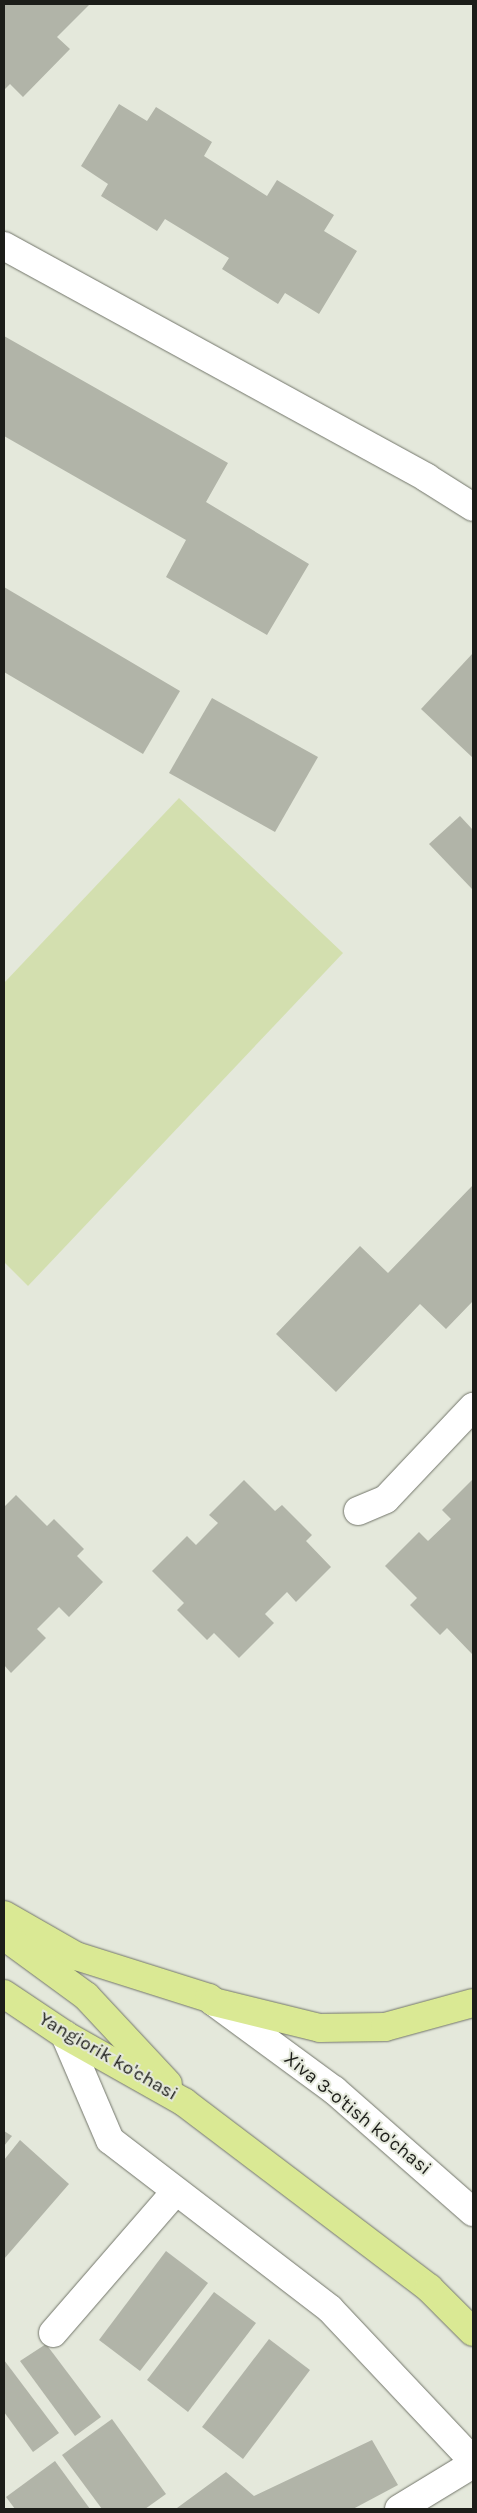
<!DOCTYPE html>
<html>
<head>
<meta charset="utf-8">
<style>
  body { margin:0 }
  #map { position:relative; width:477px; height:2513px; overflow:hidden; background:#e4e8db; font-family:Karla,sans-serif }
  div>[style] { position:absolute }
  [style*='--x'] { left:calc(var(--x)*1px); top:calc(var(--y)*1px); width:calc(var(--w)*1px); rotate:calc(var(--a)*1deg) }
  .green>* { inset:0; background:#d3dfaf }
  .building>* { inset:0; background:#b1b4a8 }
  .roads { filter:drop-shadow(0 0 1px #72756a) drop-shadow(0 0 1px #72756a) }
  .minor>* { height:28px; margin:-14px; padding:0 14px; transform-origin:14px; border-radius:14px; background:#fff }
  .major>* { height:28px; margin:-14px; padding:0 14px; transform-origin:14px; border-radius:14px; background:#dae994 }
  span { translate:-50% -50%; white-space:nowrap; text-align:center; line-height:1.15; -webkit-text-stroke:4px #e4e8db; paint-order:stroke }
  .street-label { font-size:19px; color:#1c1d19 }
  .frame { position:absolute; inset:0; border:5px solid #1c1d19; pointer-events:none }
</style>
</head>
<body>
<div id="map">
  <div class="green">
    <div style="clip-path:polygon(179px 798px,343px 953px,28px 1286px,4px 1262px,4px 983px)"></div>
  </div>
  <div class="building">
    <div style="clip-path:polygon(4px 4px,90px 4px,57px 37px,70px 49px,23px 97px,10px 84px,4px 90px)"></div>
    <div style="clip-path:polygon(119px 104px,147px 121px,156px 107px,212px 142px,204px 156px,267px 196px,277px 180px,334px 215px,324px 231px,357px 251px,319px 314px,285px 293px,278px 304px,222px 269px,229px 258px,165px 219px,157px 231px,101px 196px,108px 184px,81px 166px)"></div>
    <div style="clip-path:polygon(4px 336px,228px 463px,206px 502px,309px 564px,267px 635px,166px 577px,186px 540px,4px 436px)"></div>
    <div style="clip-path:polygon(4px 587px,180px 691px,143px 754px,4px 672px)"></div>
    <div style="clip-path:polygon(473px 653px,473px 758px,421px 709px)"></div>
    <div style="clip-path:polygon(212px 698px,318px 757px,275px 832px,169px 773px)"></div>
    <div style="clip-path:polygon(460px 816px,473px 830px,473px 890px,429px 844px)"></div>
    <div style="clip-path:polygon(473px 1185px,473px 1301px,446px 1329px,420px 1304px,336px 1392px,276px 1334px,360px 1246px,388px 1273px)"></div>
    <div style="clip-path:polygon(473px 1479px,473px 1653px,472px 1654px,447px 1628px,440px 1635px,410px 1605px,417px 1598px,385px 1566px,419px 1532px,428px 1541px,451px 1519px,442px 1510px)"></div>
    <div style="clip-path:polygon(244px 1480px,275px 1511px,282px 1505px,312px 1535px,306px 1541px,331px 1567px,296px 1602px,287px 1592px,265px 1614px,274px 1623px,239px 1658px,214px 1633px,207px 1640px,177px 1610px,184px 1603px,152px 1571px,187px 1536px,196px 1545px,218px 1523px,209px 1515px)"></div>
    <div style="clip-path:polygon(16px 1495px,47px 1526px,54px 1519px,84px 1549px,77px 1556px,103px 1582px,69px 1617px,59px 1607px,37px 1629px,46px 1638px,11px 1673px,4px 1665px,4px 1507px)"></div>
    <div style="clip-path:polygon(4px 2131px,12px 2136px,4px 2146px)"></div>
    <div style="clip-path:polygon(20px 2140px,69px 2184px,4px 2259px,4px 2160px)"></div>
    <div style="clip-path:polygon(166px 2251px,208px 2283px,140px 2371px,99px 2340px)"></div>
    <div style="clip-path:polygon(214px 2292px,256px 2323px,188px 2412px,147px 2380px)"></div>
    <div style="clip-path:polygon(269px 2339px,310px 2370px,243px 2459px,202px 2427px)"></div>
    <div style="clip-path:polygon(46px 2344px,101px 2417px,75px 2436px,20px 2361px)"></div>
    <div style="clip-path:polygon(4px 2360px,59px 2433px,33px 2452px,4px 2412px)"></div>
    <div style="clip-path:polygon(112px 2419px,166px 2494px,145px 2509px,102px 2509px,62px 2455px)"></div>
    <div style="clip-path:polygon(372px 2440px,398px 2485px,353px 2509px,177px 2508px,226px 2472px,254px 2496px)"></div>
    <div style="clip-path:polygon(55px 2461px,90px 2509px,15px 2509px,6px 2497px)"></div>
  </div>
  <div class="roads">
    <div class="minor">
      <div style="--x:4;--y:246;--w:482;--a:28.7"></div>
      <div style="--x:427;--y:478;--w:54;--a:32.2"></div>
      <div style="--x:358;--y:1511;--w:30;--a:-23"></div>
      <div style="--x:386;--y:1499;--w:127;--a:-46.6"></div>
      <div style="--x:214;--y:2002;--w:149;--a:36.3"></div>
      <div style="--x:334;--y:2090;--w:185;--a:41.3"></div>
      <div style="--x:65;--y:2035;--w:114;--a:66.8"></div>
      <div style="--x:110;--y:2140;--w:277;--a:37.5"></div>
      <div style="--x:330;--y:2309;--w:209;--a:46.7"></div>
      <div style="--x:53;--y:2333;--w:186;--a:-49.1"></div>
      <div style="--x:399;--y:2509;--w:87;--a:-31.3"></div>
    </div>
    <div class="major">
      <div style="--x:4;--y:1915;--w:83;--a:29.7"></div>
      <div style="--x:76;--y:1956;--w:139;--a:17.5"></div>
      <div style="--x:209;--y:1998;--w:6;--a:39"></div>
      <div style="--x:214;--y:2002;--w:109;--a:13.8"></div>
      <div style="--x:320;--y:2028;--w:65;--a:-0.9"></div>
      <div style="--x:385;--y:2027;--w:91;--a:-15.3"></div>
      <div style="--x:4;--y:1936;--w:102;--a:36.2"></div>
      <div style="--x:86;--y:1996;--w:120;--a:47"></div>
      <div style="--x:4;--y:1994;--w:73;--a:33.9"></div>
      <div style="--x:65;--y:2035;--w:137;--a:29.4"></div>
      <div style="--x:184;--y:2102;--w:308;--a:37.2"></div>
      <div style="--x:429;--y:2288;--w:62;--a:45"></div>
    </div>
  </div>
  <div class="street-label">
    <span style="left:108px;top:2057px;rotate:30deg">Yangiorik ko'chasi</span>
    <span style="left:357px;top:2114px;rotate:39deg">Xiva 3-o'tish ko'chasi</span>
  </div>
  <div class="frame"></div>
</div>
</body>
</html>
